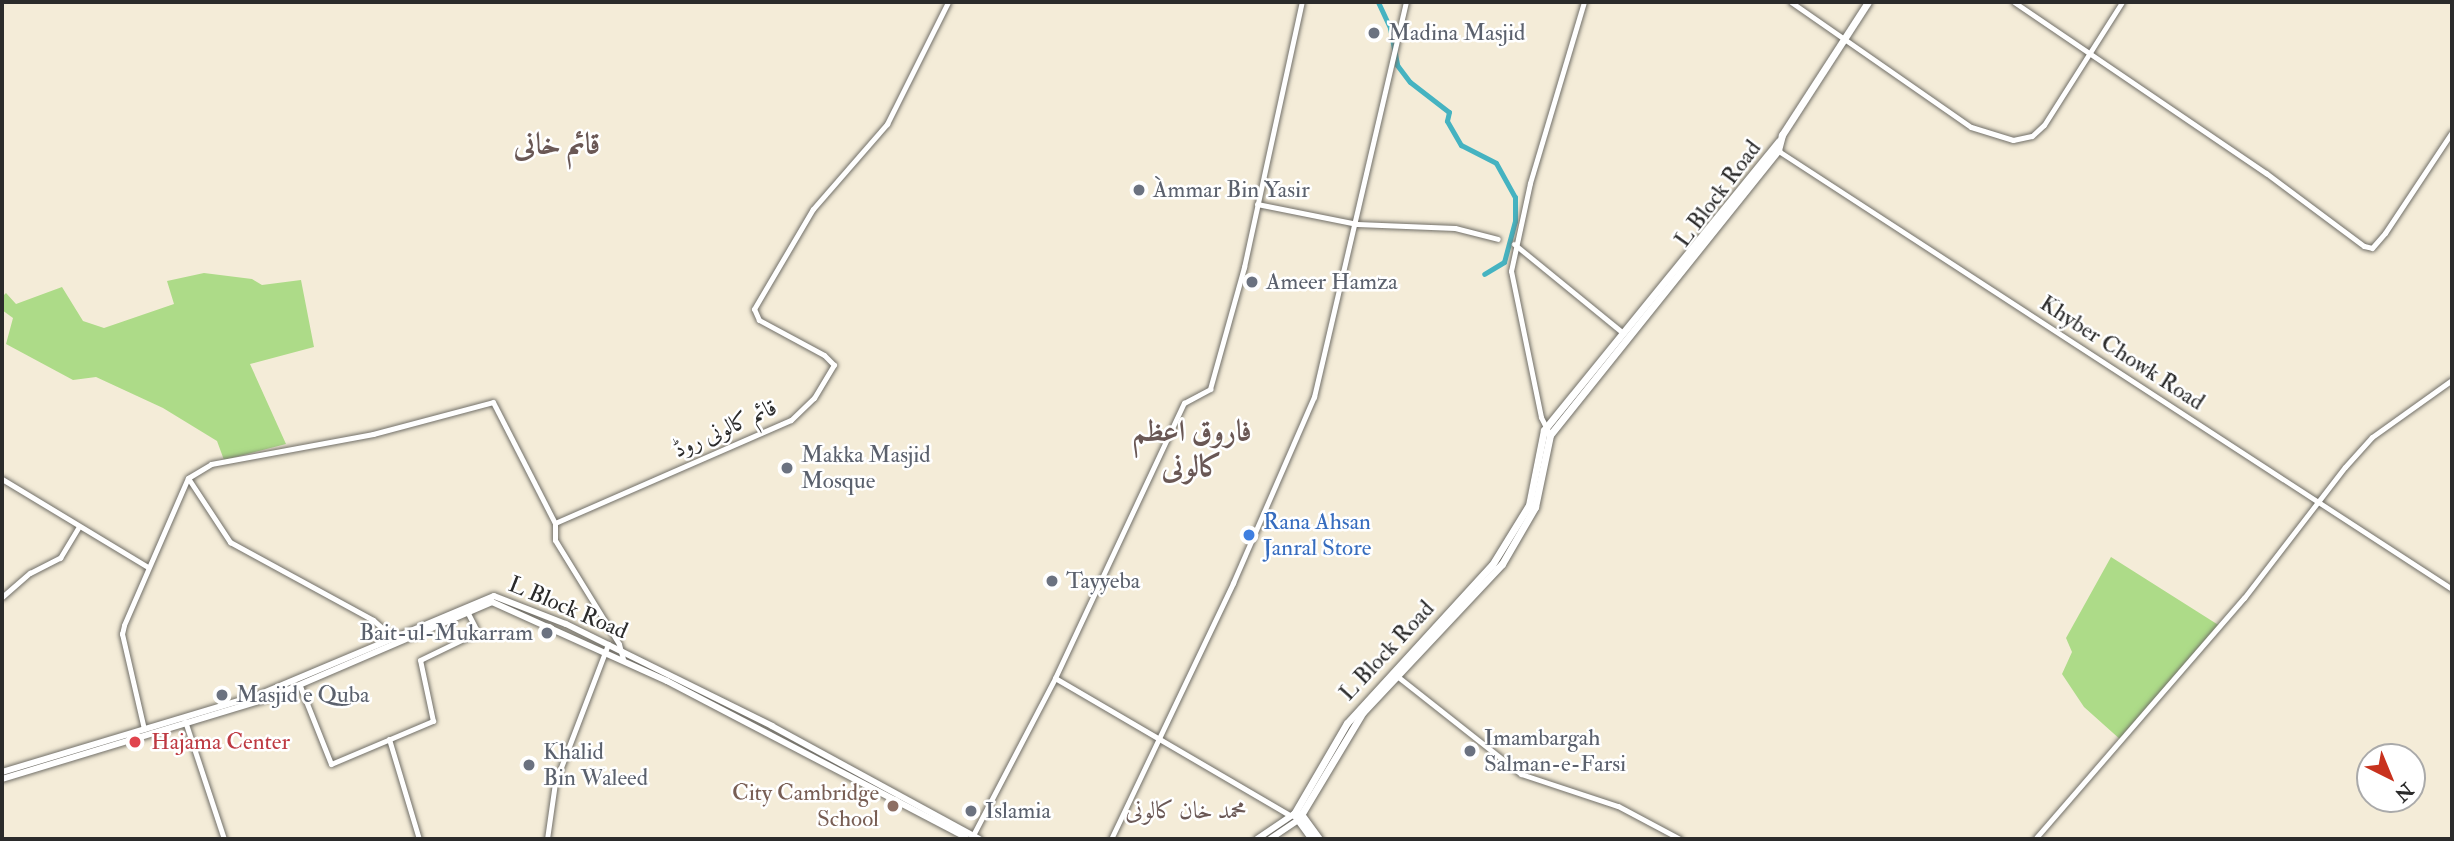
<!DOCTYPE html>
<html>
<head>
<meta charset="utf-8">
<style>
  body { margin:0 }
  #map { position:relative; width:2454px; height:841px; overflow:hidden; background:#f4ecd8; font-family:"IM FELL Double Pica",Amiri,serif }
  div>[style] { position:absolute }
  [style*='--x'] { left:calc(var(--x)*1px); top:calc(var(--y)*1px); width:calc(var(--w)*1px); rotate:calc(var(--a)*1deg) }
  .green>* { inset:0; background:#addb88 }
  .canal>* { height:5px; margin:-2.5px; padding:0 2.5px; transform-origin:2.5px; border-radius:2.5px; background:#45b3c1 }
  .roads { filter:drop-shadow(0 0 2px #716f68) drop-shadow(0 0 2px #716f68) }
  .tertiary>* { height:5px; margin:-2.5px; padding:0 2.5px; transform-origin:2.5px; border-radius:2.5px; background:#fff }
  .secondary>* { height:6px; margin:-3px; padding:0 3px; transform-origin:3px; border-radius:3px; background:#fff }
  .primary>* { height:7px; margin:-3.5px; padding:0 3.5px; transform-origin:3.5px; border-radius:3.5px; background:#fff }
  .dots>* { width:19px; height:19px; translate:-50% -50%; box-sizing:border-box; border:4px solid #fff; border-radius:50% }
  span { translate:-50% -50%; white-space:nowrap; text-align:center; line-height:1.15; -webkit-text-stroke:5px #fff; paint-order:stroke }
  .worship-label { font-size:23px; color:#5b616d }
  .left { translate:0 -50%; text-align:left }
  .right { translate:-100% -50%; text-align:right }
  .street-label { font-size:23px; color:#2b2b2b }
  .shop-label { font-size:23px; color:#366cbe }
  .health-label { font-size:23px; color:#be3a42 }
  .education-label { font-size:23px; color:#785e54 }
  .neighbourhood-label { font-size:24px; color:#6a5855 }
  .district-label { font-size:30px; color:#6a5855; font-weight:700 }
  .frame { position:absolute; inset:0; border:4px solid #2b2b2b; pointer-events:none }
  .north { position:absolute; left:2356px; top:743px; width:70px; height:70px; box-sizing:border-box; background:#fff; border:2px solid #aaa; border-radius:50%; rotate:137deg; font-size:19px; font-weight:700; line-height:28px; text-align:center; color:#2b2b2b }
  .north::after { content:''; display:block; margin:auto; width:24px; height:32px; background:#c8321e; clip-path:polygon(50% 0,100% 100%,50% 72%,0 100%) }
</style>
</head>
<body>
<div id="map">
  <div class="green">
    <div style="clip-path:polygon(204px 273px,252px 279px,262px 285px,301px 280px,314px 347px,250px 364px,286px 444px,224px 460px,217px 441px,163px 408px,96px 377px,73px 380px,6px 344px,13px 318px,2px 310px,2px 297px,6px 293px,16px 304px,62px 287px,83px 321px,104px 328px,174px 304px,167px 281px)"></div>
    <div style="clip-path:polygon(2111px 557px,2220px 626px,2122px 741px,2084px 707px,2062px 674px,2072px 652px,2066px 638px)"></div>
  </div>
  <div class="canal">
    <div style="--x:1378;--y:2;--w:29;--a:65"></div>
    <div style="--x:1390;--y:28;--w:38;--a:79"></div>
    <div style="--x:1397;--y:65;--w:21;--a:53"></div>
    <div style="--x:1410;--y:82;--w:49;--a:37.6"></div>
    <div style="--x:1449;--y:112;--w:9;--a:103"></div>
    <div style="--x:1447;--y:121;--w:28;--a:60"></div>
    <div style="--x:1461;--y:145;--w:39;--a:27"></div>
    <div style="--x:1496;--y:163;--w:39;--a:61"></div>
    <div style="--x:1515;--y:197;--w:24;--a:90"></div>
    <div style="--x:1515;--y:221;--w:42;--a:105"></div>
    <div style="--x:1504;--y:262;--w:23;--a:149"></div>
  </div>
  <div class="roads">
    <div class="tertiary">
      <div style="--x:1791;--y:2;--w:219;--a:34.8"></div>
      <div style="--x:1971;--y:127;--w:44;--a:17.2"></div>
      <div style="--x:2013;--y:140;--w:19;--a:-12"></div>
      <div style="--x:2032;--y:136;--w:16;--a:-43"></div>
      <div style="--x:2044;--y:125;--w:146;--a:-57.6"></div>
      <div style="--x:2014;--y:2;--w:305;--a:34.2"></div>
      <div style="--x:2266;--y:173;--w:122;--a:36.7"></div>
      <div style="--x:2364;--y:246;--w:8;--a:14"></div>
      <div style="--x:2372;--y:248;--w:20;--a:-49"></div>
      <div style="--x:2385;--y:233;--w:121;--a:-56.4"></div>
      <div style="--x:1777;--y:150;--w:805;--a:33.04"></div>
      <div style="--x:1257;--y:204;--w:102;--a:11.3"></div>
      <div style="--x:1357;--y:224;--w:98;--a:2.3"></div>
      <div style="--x:1455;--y:228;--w:44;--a:14.3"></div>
      <div style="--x:1514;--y:244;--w:141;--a:39.2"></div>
      <div style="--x:1550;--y:435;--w:20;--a:-117"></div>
      <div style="--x:1541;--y:417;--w:149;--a:-101.6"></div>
      <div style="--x:1511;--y:271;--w:90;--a:-77.8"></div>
      <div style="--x:1530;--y:183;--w:189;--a:-73.4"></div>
      <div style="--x:188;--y:478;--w:77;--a:56.7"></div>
      <div style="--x:230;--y:542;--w:163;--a:28.6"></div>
      <div style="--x:373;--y:620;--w:28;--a:41"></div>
      <div style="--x:2;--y:479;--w:170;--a:31.1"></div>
      <div style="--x:2;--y:597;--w:37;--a:-41"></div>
      <div style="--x:30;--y:573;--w:34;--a:-27"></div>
      <div style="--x:60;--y:558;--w:35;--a:-59"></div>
      <div style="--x:623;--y:659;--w:16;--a:-105"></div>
      <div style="--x:619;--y:644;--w:122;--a:-121.6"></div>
      <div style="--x:555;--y:540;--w:17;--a:-90"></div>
      <div style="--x:555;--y:523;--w:257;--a:-23.6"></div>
      <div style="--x:791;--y:420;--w:32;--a:-44"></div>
      <div style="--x:814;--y:398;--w:39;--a:-59"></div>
      <div style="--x:834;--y:365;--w:14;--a:-135"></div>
      <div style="--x:824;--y:355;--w:74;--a:-151.7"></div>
      <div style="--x:759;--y:320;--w:12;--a:-114"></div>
      <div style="--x:754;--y:309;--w:116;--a:-59.5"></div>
      <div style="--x:813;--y:209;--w:113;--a:-49"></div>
      <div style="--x:887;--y:124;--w:136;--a:-63.4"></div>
      <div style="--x:1397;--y:676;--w:158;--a:38.3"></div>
      <div style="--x:1521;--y:774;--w:102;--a:18.3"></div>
      <div style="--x:1618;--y:806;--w:70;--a:28"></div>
      <div style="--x:1055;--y:678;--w:273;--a:30.3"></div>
      <div style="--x:300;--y:686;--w:84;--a:68.3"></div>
      <div style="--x:331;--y:764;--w:111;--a:-22.9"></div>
      <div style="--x:433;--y:721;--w:62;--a:-102"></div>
      <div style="--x:420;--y:660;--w:58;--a:-25.7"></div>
      <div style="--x:472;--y:635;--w:7;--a:-56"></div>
      <div style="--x:476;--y:629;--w:20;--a:-117"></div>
      <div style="--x:185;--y:721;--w:124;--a:71.7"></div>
      <div style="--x:144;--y:729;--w:98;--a:-103"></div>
      <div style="--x:122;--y:634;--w:9;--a:-77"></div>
      <div style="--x:124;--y:625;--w:160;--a:-66.5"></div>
      <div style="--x:188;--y:478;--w:27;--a:-31"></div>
      <div style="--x:211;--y:464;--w:165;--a:-10.5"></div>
      <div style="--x:373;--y:434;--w:124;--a:-14.9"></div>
      <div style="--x:493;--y:402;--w:136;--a:62.9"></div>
      <div style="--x:389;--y:739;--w:104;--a:73.3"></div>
      <div style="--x:547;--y:839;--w:57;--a:-81.9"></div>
      <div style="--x:555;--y:783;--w:149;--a:-69.1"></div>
      <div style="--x:971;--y:839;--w:182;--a:-62.4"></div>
      <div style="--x:1055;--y:678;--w:304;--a:-64.9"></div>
      <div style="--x:1184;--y:403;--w:30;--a:-28"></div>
      <div style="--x:1210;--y:389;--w:127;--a:-74.4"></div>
      <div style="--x:1244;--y:267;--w:271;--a:-77.7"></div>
      <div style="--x:1111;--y:839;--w:284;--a:-64.5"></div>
      <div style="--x:1233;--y:583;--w:203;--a:-66.5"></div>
      <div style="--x:1314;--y:397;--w:406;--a:-76.9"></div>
      <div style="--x:2035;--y:839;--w:319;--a:-49.1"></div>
      <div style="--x:2244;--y:598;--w:165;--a:-52.4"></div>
      <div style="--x:2345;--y:467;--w:40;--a:-48"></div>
      <div style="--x:2372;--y:437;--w:98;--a:-35.5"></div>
    </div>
    <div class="secondary">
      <div style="--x:2;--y:772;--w:265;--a:-16.7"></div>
      <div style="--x:256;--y:696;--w:258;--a:-22.8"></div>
      <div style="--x:494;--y:596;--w:77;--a:21.3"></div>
      <div style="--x:566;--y:624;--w:230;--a:26.3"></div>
      <div style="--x:772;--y:726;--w:236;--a:28.6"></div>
      <div style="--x:2;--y:779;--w:279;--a:-16.9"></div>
      <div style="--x:269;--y:698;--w:243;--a:-23.3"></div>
      <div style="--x:492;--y:602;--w:192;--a:24.3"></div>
      <div style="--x:667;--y:681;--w:337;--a:27.6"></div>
      <div style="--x:1257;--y:839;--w:45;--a:-34"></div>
      <div style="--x:1270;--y:839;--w:34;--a:-34"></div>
    </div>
    <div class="primary">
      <div style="--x:1301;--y:814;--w:31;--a:54"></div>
      <div style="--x:1298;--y:820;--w:126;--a:-59"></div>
      <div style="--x:1363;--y:712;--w:203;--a:-46.8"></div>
      <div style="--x:1502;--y:564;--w:66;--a:-59.9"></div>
      <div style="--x:1535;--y:507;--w:74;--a:-78.2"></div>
      <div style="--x:1550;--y:435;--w:365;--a:-51.3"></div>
      <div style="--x:1778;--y:150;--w:16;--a:-75"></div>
      <div style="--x:1782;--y:135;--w:158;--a:-57.1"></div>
      <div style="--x:1312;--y:839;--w:31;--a:-126"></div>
      <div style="--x:1294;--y:814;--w:105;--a:-59.8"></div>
      <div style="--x:1347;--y:723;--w:214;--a:-47.5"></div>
      <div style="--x:1492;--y:565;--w:70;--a:-58.3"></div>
      <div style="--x:1529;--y:505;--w:76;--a:-78.7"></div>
      <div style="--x:1544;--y:430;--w:372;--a:-50.9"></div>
    </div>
  </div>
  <div class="dots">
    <div style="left:1374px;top:33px;background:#6b7280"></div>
    <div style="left:1139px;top:190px;background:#6b7280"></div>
    <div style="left:1252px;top:282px;background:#6b7280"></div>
    <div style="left:787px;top:468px;background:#6b7280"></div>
    <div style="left:1249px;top:535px;background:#3f7fe0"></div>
    <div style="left:1052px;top:581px;background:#6b7280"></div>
    <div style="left:547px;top:633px;background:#6b7280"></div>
    <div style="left:222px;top:695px;background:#6b7280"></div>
    <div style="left:135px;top:742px;background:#e0444e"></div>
    <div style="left:1470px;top:751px;background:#6b7280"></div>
    <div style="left:529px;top:765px;background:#6b7280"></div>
    <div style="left:893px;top:806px;background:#8d6e63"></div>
    <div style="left:971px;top:811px;background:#6b7280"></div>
  </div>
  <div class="worship-label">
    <span class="left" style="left:1388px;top:33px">Madina Masjid</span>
    <span class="left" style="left:1153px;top:190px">Àmmar Bin Yasir</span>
    <span class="left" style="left:1266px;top:282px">Ameer Hamza</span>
    <span class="left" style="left:801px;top:468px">Makka Masjid<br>Mosque</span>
    <span class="left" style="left:1066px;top:581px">Tayyeba</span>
    <span class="right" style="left:533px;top:633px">Bait-ul-Mukarram</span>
    <span class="left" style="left:236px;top:695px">Masjid e Quba</span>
    <span class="left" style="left:1484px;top:751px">Imambargah<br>Salman-e-Farsi</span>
    <span class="left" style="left:543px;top:765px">Khalid<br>Bin Waleed</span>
    <span class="left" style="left:985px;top:811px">Islamia</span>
  </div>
  <div class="street-label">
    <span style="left:1718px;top:194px;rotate:-53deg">L Block Road</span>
    <span style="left:2122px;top:353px;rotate:33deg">Khyber Chowk Road</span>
    <span style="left:725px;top:429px;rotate:-24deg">قائم کالونی روڈ</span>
    <span style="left:568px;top:608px;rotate:23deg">L Block Road</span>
    <span style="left:1387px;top:651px;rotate:-47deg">L Block Road</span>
  </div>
  <div class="shop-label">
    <span class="left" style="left:1263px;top:535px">Rana Ahsan<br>Janral Store</span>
  </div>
  <div class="health-label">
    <span class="left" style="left:151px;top:742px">Hajama Center</span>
  </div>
  <div class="education-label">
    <span class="right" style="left:879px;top:806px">City Cambridge<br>School</span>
  </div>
  <div class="neighbourhood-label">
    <span style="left:1186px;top:811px">محمد خان کالونی</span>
  </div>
  <div class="district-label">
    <span style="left:557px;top:145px">قائم خانى</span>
    <span style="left:1192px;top:449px">فاروق اعظم<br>کالونی</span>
  </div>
  <div class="frame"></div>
  <div class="north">N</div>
</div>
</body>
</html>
